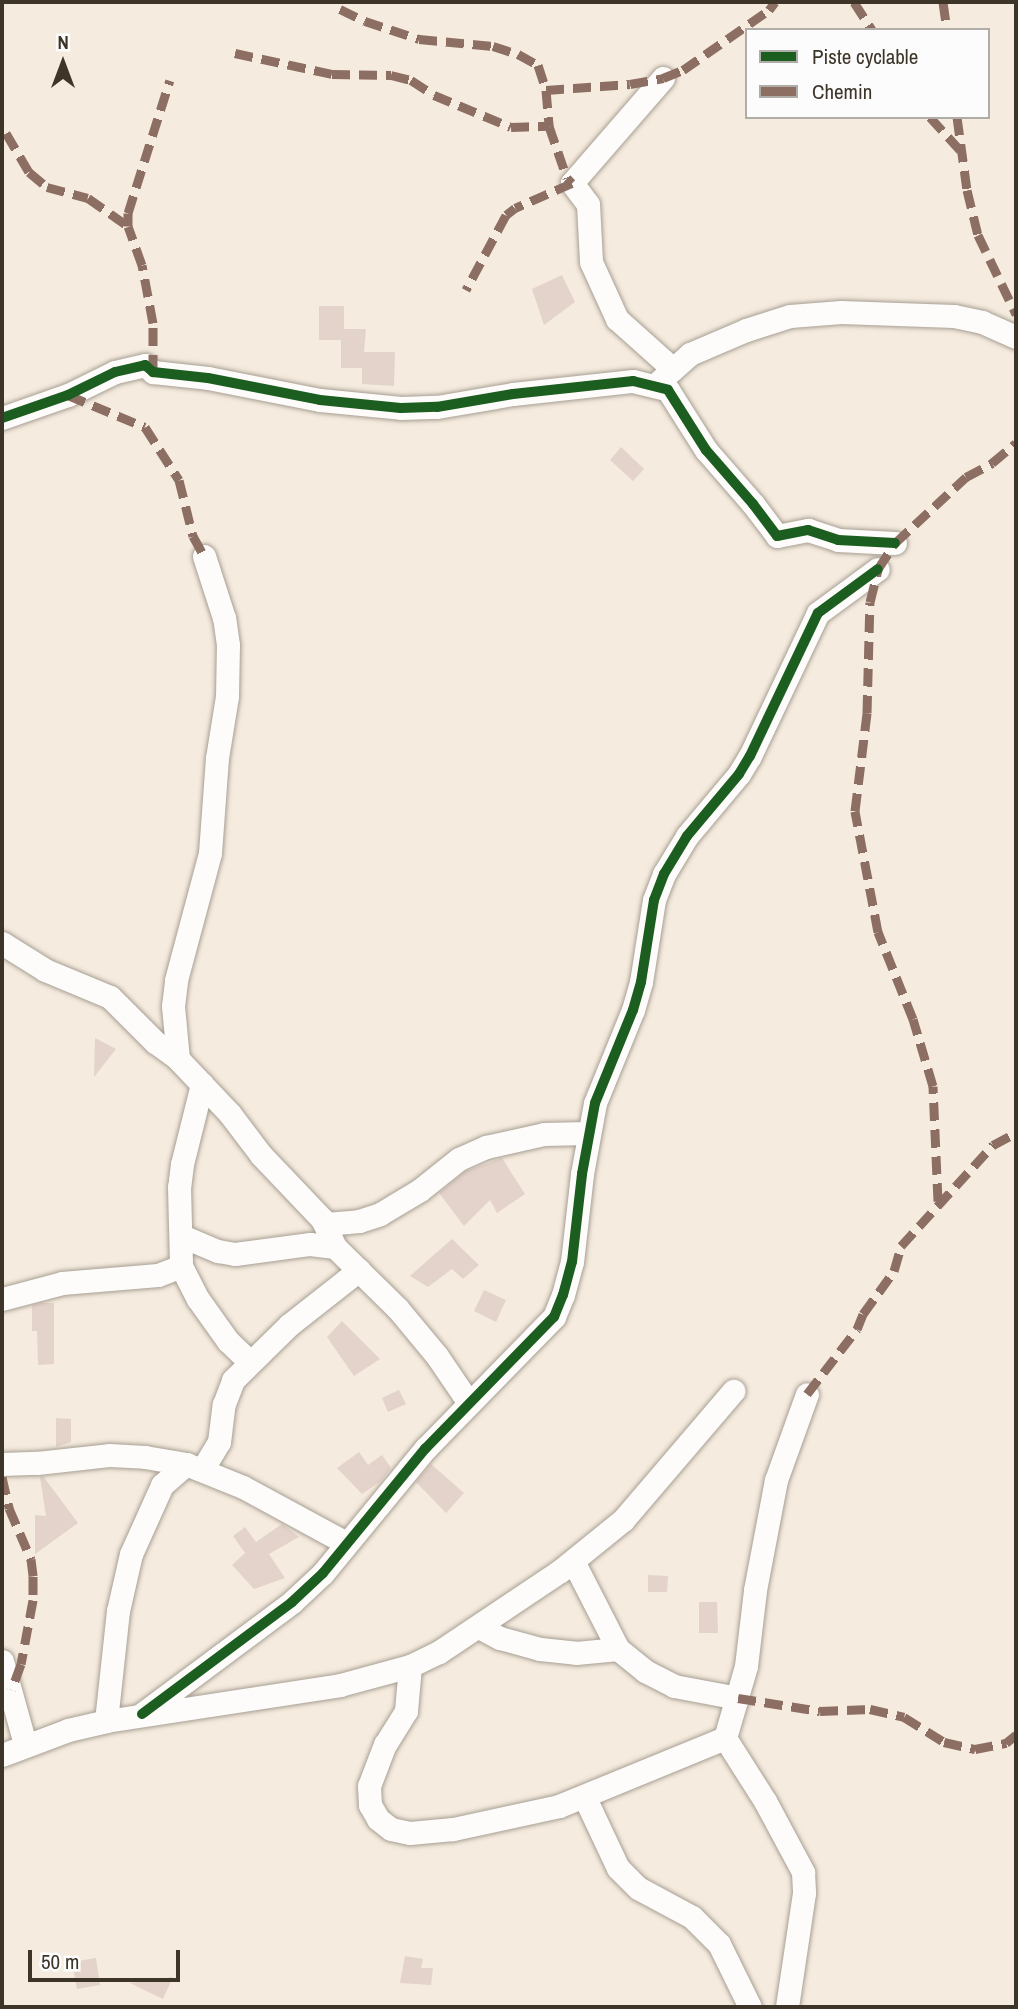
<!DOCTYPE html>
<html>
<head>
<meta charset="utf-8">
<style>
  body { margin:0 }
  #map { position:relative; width:1018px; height:2009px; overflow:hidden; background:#f5ebde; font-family:"Archivo Narrow",sans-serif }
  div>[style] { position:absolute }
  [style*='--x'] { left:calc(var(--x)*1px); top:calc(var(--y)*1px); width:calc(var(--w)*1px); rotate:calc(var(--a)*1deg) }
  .building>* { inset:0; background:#e4d3cb }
  .roads { filter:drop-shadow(0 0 2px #a79f94) drop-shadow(0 0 2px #a79f94) }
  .street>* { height:23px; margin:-11.5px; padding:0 11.5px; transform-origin:11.5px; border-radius:11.5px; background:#fefcfa }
  .quiet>* { height:9px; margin-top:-4.5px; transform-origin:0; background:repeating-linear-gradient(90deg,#8d6e63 0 18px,transparent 0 27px) }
  .cycleway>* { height:10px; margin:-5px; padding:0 5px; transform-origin:5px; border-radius:5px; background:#1b5e20 }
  span { translate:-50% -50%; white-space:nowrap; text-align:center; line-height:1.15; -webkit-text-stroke:5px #fcfcfc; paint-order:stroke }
  .frame { position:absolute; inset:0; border:4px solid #3e3529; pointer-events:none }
  .legend { position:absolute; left:745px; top:28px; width:245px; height:91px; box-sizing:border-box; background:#fcfcfc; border:2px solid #b0aca8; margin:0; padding:9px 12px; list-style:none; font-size:21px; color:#3e3529 }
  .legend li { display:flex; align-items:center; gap:14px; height:35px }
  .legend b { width:35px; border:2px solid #b0aca8 }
  .north { position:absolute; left:28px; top:28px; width:70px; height:70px; -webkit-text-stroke:5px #fcfcfc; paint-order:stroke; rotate:0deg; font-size:19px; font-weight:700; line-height:28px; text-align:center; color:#3e3529 }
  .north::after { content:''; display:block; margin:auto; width:24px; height:32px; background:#3e3529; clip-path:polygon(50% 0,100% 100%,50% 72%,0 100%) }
  .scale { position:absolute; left:28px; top:1950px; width:152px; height:32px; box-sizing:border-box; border:4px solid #3e3529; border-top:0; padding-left:9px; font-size:21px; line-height:24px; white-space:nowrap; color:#3e3529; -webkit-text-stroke:5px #fcfcfc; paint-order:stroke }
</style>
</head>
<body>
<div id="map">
  <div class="building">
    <div style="clip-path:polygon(562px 275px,575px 302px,544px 325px,532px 289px)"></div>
    <div style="clip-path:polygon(319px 306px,344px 306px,344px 329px,366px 329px,364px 352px,395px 352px,394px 386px,362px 384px,362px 368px,341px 368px,341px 340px,319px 340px)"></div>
    <div style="clip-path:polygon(621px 447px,644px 469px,633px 481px,610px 460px)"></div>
    <div style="clip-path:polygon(95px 1038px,116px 1049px,94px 1077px)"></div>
    <div style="clip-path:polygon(502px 1158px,525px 1194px,497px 1213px,490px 1200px,464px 1226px,439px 1193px,466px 1171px)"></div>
    <div style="clip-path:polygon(452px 1239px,479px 1265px,463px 1279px,452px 1269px,428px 1287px,410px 1276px)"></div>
    <div style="clip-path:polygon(484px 1290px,506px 1300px,496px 1322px,474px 1311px)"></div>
    <div style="clip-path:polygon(42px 1303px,54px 1303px,54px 1364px,38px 1365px,37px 1331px,32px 1331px,32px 1305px)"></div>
    <div style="clip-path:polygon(342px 1321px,380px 1359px,354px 1376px,327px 1337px)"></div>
    <div style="clip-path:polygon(399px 1390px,406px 1404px,388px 1412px,382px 1398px)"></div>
    <div style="clip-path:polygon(56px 1418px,71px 1419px,71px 1442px,56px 1447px)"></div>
    <div style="clip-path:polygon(359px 1452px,368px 1465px,382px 1455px,391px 1468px,381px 1481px,362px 1494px,337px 1468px)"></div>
    <div style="clip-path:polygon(431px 1464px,464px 1493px,446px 1513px,416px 1482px)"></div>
    <div style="clip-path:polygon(43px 1476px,78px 1523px,35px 1554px,35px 1515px,46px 1516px,40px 1477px)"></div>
    <div style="clip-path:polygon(282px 1524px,299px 1537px,269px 1554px,285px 1578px,254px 1589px,232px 1565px,245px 1553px,233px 1536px,245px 1527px,256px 1542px)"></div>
    <div style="clip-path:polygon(648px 1575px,668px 1576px,667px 1592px,648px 1592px)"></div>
    <div style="clip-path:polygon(699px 1602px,717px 1602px,718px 1633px,699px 1633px)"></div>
    <div style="clip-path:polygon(405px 1956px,423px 1959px,421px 1968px,433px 1968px,431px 1985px,400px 1983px)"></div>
    <div style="clip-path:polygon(96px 1958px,100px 1985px,77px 1989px,72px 1962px)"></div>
    <div style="clip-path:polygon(173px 1977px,163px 1999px,130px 1983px)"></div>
  </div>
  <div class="roads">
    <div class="street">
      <div style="--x:663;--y:78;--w:139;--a:130.9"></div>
      <div style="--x:572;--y:183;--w:26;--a:53"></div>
      <div style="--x:588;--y:204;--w:58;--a:87"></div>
      <div style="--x:591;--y:262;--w:63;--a:65.5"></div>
      <div style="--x:617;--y:319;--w:75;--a:41.8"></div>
      <div style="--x:655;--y:385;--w:47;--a:-41.5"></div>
      <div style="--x:690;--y:354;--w:61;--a:-23.2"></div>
      <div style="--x:746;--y:330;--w:46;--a:-17.7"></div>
      <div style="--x:790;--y:316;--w:51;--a:-4.5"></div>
      <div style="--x:841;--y:312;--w:113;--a:2"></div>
      <div style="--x:954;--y:316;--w:29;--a:12"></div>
      <div style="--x:982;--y:322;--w:37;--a:24"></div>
      <div style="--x:2;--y:418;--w:70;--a:-19.2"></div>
      <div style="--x:68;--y:395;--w:52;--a:-26.1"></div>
      <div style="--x:115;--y:372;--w:31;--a:-13"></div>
      <div style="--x:145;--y:365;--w:11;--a:41"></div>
      <div style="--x:153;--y:372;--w:55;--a:6.2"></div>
      <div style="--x:208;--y:378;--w:114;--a:11.1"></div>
      <div style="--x:320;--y:400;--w:81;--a:5.6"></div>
      <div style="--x:401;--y:408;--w:36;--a:-2"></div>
      <div style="--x:437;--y:407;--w:77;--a:-9.7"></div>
      <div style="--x:513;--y:394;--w:121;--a:-6.2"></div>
      <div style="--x:633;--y:381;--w:36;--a:14"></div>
      <div style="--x:668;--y:390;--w:71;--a:57.7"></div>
      <div style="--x:706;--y:450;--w:72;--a:49"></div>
      <div style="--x:753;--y:504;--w:40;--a:53"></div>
      <div style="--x:777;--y:536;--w:32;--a:-11"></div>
      <div style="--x:808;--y:530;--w:32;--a:18"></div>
      <div style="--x:838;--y:540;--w:57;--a:3"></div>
      <div style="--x:2;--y:943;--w:51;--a:32.1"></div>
      <div style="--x:45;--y:970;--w:70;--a:22.6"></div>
      <div style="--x:110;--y:997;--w:64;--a:45"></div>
      <div style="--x:155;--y:1042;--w:29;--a:36"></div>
      <div style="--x:178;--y:1059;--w:76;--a:46.6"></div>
      <div style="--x:230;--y:1114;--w:51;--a:52.9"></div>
      <div style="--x:261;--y:1155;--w:88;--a:46.4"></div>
      <div style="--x:322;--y:1219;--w:31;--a:65"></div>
      <div style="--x:335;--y:1247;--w:88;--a:44.5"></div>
      <div style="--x:398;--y:1309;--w:61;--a:50.3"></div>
      <div style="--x:437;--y:1356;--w:57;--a:55.8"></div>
      <div style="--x:178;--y:1059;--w:53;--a:-95.4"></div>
      <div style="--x:173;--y:1006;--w:26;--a:-83"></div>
      <div style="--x:176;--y:980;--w:131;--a:-75"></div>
      <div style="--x:210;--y:853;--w:95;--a:-85.8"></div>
      <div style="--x:217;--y:758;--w:63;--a:-80.8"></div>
      <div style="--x:227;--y:696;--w:51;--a:-88.9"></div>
      <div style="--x:228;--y:645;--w:27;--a:-98"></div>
      <div style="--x:224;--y:618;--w:65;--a:-107.9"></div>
      <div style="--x:202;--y:1084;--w:82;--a:104"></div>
      <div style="--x:182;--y:1164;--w:23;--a:97"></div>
      <div style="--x:179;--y:1187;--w:79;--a:88.5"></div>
      <div style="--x:181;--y:1266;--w:37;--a:63"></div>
      <div style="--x:198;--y:1299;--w:52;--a:54.5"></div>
      <div style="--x:228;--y:1341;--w:29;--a:44"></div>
      <div style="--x:326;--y:1224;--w:33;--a:-5"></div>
      <div style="--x:359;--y:1221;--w:22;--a:-18"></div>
      <div style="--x:380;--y:1214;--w:47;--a:-31"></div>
      <div style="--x:420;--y:1190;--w:50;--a:-38.5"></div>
      <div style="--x:459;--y:1159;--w:30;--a:-24"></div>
      <div style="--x:486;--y:1147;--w:59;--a:-12.6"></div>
      <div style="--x:544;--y:1134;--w:44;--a:-1.3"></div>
      <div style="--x:182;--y:1236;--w:39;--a:23"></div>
      <div style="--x:218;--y:1251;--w:17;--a:10"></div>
      <div style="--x:235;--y:1254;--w:76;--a:-7.6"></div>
      <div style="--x:310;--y:1244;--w:25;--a:7"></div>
      <div style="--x:2;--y:1299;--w:62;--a:-14.9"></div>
      <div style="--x:62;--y:1283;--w:96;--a:-4.8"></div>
      <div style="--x:158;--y:1275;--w:25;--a:-21"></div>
      <div style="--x:2;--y:1464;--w:35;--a:-2"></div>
      <div style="--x:37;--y:1463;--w:72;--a:-6.3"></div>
      <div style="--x:109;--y:1455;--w:36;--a:3"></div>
      <div style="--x:145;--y:1457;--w:42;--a:9.7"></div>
      <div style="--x:186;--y:1464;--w:61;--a:22"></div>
      <div style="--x:243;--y:1487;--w:117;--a:28.5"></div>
      <div style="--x:202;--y:1470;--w:33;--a:-59"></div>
      <div style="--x:219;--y:1442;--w:38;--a:-83"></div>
      <div style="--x:224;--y:1404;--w:26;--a:-69"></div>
      <div style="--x:233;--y:1380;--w:78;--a:-44.5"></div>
      <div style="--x:289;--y:1325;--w:89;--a:-38.2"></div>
      <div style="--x:573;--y:1561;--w:99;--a:62.9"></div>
      <div style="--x:618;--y:1649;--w:35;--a:39"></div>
      <div style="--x:645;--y:1671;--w:33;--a:27"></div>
      <div style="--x:674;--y:1686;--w:65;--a:10.6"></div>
      <div style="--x:479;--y:1627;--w:24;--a:28"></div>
      <div style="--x:500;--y:1638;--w:41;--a:15.4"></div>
      <div style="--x:540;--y:1649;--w:36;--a:6"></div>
      <div style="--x:576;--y:1653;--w:42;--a:-5.4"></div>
      <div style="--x:2;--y:1661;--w:86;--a:74.5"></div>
      <div style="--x:410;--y:1666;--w:45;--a:95.1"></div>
      <div style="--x:406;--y:1711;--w:39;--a:122"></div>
      <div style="--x:385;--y:1744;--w:45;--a:110.9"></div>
      <div style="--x:369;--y:1786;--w:19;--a:87"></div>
      <div style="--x:370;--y:1805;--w:16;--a:60"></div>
      <div style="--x:378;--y:1819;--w:16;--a:38"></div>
      <div style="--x:391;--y:1829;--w:19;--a:12"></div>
      <div style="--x:410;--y:1833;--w:43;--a:-5.3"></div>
      <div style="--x:453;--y:1829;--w:108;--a:-12.2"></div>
      <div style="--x:559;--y:1806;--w:179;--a:-22.3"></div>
      <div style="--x:725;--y:1738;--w:75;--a:-73.7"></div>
      <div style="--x:746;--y:1666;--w:77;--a:-83.2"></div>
      <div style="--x:755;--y:1590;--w:112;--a:-79.2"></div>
      <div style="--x:776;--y:1480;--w:91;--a:-70.2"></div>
      <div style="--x:142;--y:1714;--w:187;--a:-36.7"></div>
      <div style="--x:292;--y:1602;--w:42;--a:-43.1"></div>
      <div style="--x:323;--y:1573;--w:161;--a:-50.6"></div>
      <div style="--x:425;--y:1449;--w:185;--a:-45.7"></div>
      <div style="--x:554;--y:1317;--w:24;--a:-68"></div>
      <div style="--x:563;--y:1295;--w:34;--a:-75"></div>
      <div style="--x:572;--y:1262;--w:89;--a:-83.5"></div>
      <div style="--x:582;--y:1174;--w:72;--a:-79.6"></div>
      <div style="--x:595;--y:1103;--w:100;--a:-67.8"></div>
      <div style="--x:633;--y:1010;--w:29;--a:-74"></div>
      <div style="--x:641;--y:982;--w:83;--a:-81"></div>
      <div style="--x:654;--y:900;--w:28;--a:-69"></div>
      <div style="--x:664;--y:874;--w:44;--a:-58.8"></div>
      <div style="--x:687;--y:836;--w:81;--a:-50"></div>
      <div style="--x:739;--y:774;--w:21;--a:-59"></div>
      <div style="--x:750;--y:756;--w:158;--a:-64.6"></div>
      <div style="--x:818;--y:613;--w:74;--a:-36.3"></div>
      <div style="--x:106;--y:1721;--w:111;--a:-83.8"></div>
      <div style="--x:118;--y:1611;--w:58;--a:-77.2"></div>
      <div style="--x:131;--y:1554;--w:76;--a:-65.8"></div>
      <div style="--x:162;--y:1485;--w:32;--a:-41"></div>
      <div style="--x:725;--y:1738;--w:75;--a:57.6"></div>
      <div style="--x:765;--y:1801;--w:81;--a:61.8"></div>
      <div style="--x:803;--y:1872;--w:21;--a:87"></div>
      <div style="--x:804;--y:1893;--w:115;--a:98.5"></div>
      <div style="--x:2;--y:1755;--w:71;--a:-20.7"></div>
      <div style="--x:68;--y:1730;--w:39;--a:-13"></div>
      <div style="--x:106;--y:1721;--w:237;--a:-8.7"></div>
      <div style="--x:340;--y:1685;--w:73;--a:-15.2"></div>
      <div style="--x:410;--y:1666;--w:32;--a:-26"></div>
      <div style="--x:439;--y:1652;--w:146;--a:-33.8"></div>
      <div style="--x:560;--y:1571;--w:81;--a:-39"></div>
      <div style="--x:623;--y:1520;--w:170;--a:-49.5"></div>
      <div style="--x:585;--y:1798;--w:77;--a:64.8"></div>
      <div style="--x:618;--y:1868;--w:28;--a:45"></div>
      <div style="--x:638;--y:1888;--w:61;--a:28.2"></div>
      <div style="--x:692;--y:1917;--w:38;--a:45"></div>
      <div style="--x:719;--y:1944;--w:70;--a:63.8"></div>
    </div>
  </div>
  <div class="quiet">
    <div style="--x:854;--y:2;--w:33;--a:57"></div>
    <div style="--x:943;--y:2;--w:28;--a:82"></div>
    <div style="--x:340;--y:9;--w:28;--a:26"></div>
    <div style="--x:365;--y:21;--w:57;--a:18.4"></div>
    <div style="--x:419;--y:39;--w:74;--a:5.4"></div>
    <div style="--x:493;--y:46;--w:26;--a:18"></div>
    <div style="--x:518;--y:54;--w:23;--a:29"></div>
    <div style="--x:538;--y:65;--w:26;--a:72"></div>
    <div style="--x:546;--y:90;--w:36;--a:85"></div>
    <div style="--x:549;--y:126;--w:55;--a:70.9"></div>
    <div style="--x:567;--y:178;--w:7;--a:45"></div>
    <div style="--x:572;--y:183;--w:62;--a:156.3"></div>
    <div style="--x:515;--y:208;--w:11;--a:142"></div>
    <div style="--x:506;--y:215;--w:85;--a:118.1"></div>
    <div style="--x:235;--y:53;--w:99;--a:12.2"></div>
    <div style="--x:332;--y:74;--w:59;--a:1"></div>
    <div style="--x:391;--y:75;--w:21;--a:14"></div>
    <div style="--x:411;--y:80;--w:27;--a:33"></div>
    <div style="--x:434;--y:95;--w:83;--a:22.6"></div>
    <div style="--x:511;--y:127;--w:38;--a:-2"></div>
    <div style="--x:546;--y:90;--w:84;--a:-4.1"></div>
    <div style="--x:630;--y:84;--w:34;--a:-10"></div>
    <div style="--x:663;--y:78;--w:22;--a:-22"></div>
    <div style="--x:683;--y:70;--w:105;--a:-34.9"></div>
    <div style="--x:769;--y:10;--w:10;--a:-53"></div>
    <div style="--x:930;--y:117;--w:47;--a:47.6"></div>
    <div style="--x:957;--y:117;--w:74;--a:82.2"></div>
    <div style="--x:967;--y:190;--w:46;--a:76.3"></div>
    <div style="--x:978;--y:235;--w:88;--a:64.3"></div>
    <div style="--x:6;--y:133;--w:45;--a:59.5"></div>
    <div style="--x:29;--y:172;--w:23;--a:40"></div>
    <div style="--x:47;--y:187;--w:42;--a:15"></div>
    <div style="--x:88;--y:198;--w:49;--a:35"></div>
    <div style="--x:153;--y:372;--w:49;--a:-90"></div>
    <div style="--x:153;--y:323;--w:59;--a:-100.7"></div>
    <div style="--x:142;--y:265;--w:41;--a:-109.7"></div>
    <div style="--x:128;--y:226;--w:13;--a:-90"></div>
    <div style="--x:128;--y:213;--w:139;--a:-72.5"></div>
    <div style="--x:68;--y:395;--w:83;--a:22.6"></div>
    <div style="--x:145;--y:427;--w:63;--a:57.3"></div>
    <div style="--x:179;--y:480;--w:58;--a:76"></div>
    <div style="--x:193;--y:536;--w:23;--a:61"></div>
    <div style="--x:938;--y:1201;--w:115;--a:-92.5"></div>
    <div style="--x:933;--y:1086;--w:70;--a:-106.6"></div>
    <div style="--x:913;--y:1019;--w:94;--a:-111.9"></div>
    <div style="--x:878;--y:932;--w:123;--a:-100.8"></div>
    <div style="--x:855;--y:811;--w:99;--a:-83"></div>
    <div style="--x:867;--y:713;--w:111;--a:-88.5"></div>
    <div style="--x:870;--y:602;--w:34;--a:-76"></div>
    <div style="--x:878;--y:569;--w:31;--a:-57"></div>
    <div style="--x:895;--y:543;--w:97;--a:-42.9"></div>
    <div style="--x:966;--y:477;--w:30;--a:-28"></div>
    <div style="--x:992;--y:463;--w:31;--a:-40"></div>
    <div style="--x:807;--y:1394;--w:82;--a:-52.4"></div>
    <div style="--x:857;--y:1329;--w:16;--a:-68"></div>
    <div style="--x:863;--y:1314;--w:53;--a:-54.2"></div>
    <div style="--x:894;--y:1271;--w:26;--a:-74"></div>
    <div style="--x:901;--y:1246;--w:137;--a:-47.7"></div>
    <div style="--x:993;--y:1145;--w:26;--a:-28"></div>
    <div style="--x:2;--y:1477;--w:32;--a:77"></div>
    <div style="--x:9;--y:1508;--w:56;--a:66.7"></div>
    <div style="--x:31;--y:1559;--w:17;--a:83"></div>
    <div style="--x:33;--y:1576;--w:24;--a:90"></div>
    <div style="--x:33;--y:1600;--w:65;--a:100.6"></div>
    <div style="--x:21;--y:1664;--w:27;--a:110"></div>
    <div style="--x:738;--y:1698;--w:83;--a:9"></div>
    <div style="--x:820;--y:1711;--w:50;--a:-2.3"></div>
    <div style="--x:870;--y:1709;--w:35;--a:13"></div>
    <div style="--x:904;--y:1717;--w:47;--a:32"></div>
    <div style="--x:944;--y:1742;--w:32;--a:13"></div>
    <div style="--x:975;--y:1749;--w:32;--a:-11"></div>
    <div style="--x:1006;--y:1743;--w:13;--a:-39"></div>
  </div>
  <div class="cycleway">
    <div style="--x:2;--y:418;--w:70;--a:-19.2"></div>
    <div style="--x:68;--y:395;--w:52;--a:-26.1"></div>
    <div style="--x:115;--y:372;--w:31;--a:-13"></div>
    <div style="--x:145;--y:365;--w:11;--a:41"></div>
    <div style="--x:153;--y:372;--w:55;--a:6.2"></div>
    <div style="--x:208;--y:378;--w:114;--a:11.1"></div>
    <div style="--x:320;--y:400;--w:81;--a:5.6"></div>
    <div style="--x:401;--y:408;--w:36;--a:-2"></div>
    <div style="--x:437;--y:407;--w:77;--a:-9.7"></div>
    <div style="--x:513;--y:394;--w:121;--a:-6.2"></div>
    <div style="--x:633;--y:381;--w:36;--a:14"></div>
    <div style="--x:668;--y:390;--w:71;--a:57.7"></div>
    <div style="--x:706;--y:450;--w:72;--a:49"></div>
    <div style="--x:753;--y:504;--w:40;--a:53"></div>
    <div style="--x:777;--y:536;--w:32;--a:-11"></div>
    <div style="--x:808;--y:530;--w:32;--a:18"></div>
    <div style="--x:838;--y:540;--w:57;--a:3"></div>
    <div style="--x:142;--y:1714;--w:187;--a:-36.7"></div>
    <div style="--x:292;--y:1602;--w:42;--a:-43.1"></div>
    <div style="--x:323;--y:1573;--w:161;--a:-50.6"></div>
    <div style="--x:425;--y:1449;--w:185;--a:-45.7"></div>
    <div style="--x:554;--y:1317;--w:24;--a:-68"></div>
    <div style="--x:563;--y:1295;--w:34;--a:-75"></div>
    <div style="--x:572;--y:1262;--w:89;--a:-83.5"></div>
    <div style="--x:582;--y:1174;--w:72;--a:-79.6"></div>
    <div style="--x:595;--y:1103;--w:100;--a:-67.8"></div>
    <div style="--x:633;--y:1010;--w:29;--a:-74"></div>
    <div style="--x:641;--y:982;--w:83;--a:-81"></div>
    <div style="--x:654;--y:900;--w:28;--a:-69"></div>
    <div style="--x:664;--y:874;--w:44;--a:-58.8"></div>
    <div style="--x:687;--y:836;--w:81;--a:-50"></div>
    <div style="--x:739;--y:774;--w:21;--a:-59"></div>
    <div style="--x:750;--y:756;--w:158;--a:-64.6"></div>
    <div style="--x:818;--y:613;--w:74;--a:-36.3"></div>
  </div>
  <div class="frame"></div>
  <ul class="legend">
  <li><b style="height:9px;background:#1b5e20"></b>Piste cyclable</li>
  <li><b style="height:9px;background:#8d6e63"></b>Chemin</li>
  </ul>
  <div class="north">N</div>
  <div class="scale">50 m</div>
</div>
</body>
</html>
